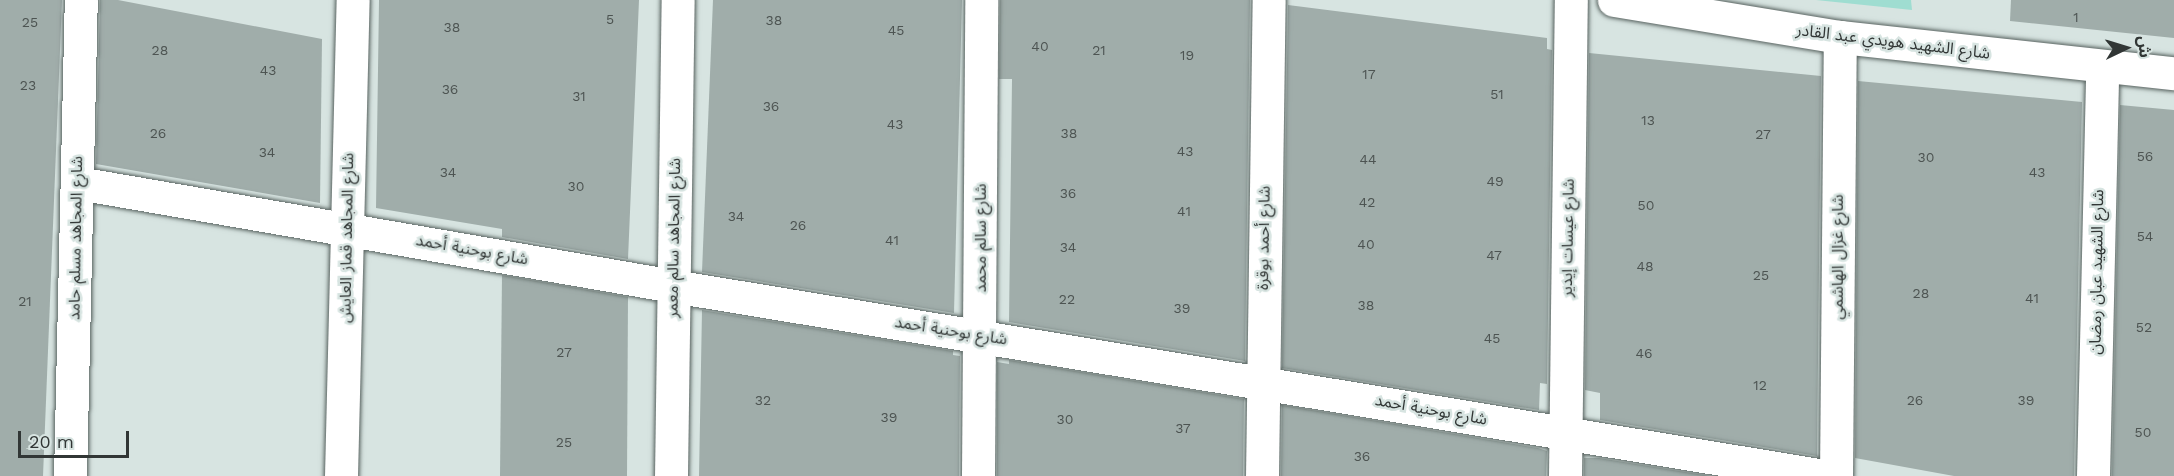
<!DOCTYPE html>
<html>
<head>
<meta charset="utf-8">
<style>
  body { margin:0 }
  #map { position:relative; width:2174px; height:476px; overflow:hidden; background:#d7e4e1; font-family:"Work Sans","Noto Sans Arabic",sans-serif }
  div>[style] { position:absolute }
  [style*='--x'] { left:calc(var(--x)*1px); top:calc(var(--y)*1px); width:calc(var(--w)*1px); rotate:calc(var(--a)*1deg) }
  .green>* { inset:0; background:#9fddd1 }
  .building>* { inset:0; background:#a0adaa }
  .roads { filter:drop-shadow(0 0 2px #586360) drop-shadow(0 0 2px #586360) }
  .street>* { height:33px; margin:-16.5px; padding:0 16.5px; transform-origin:16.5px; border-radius:16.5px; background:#fff }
  .secondary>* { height:33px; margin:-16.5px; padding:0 16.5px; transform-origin:16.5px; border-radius:16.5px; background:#fff }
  span { translate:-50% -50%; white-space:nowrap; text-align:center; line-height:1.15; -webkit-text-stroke:5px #d7e4e1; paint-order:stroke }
  .number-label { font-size:14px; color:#4d5452 }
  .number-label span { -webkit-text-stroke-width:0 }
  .street-label { font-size:16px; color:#313635 }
  .north { position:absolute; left:2096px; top:18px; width:60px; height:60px; -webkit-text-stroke:4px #d7e4e1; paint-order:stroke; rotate:86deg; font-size:16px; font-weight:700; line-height:24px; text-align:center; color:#313635 }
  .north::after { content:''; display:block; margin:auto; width:21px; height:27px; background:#313635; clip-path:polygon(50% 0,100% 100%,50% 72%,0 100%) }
  .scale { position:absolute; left:18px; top:431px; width:111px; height:27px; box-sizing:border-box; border:3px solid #313635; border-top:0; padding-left:8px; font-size:18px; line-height:21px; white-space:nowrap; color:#313635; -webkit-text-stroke:4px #d7e4e1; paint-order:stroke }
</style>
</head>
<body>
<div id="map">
  <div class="green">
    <div style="clip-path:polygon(1816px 0,1911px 0,1912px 10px)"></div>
  </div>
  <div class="building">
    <div style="clip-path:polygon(0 0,62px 0,43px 476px,0 476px)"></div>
    <div style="clip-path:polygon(100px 0,118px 0,322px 39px,320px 203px,96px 164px)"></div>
    <div style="clip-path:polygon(379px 0,639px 0,628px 259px,502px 237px,502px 229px,376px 208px)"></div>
    <div style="clip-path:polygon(713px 0,962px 0,954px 313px,702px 272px)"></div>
    <div style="clip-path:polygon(1000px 0,1250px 0,1245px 361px,1009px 322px,1012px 79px,999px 79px)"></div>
    <div style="clip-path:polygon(2011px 0,2174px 0,2174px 38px,2010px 21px)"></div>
    <div style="clip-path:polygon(1288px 5px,1547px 38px,1547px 49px,1552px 50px,1547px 384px,1540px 383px,1539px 410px,1282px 368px)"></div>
    <div style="clip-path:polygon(1589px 53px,1821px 76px,1817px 456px,1600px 420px,1600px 393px,1585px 390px)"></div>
    <div style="clip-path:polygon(1858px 81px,2082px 102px,2074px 476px,1954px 476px,1855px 458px)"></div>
    <div style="clip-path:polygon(2120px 105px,2174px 110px,2174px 476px,2112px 476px)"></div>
    <div style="clip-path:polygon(502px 275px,628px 297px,627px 476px,500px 476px)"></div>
    <div style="clip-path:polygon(702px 310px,953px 351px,953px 355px,960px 356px,959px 476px,699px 476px)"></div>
    <div style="clip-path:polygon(1009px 360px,1244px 399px,1243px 476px,997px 476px,997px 362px,1009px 364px)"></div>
    <div style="clip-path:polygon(1282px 405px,1538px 448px,1547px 451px,1546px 476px,1281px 476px)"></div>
    <div style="clip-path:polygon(1584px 458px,1599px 458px,1710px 476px,1584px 476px)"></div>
  </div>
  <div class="roads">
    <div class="street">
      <div style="--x:1614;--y:0;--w:229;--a:9.3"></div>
      <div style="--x:1840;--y:37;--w:336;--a:6.2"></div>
      <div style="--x:78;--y:183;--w:604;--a:9.82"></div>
      <div style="--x:673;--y:286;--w:1168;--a:9.37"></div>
      <div style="--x:70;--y:476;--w:476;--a:-88.7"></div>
      <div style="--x:341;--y:476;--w:476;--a:-88.6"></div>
      <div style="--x:671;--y:476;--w:476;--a:-89.2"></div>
      <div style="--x:1262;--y:476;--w:476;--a:-89.2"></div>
      <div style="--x:1565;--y:476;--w:476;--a:-89.3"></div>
      <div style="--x:1836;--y:476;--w:439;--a:-89.5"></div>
      <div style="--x:2093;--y:476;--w:409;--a:-88.7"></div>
    </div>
    <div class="secondary">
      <div style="--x:978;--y:476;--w:476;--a:-89.6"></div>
    </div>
  </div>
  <div class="number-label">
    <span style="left:2076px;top:17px">1</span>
    <span style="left:610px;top:19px">5</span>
    <span style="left:774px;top:20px">38</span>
    <span style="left:30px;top:22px">25</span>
    <span style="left:452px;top:27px">38</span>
    <span style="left:896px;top:30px">45</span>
    <span style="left:1040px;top:46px">40</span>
    <span style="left:160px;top:50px">28</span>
    <span style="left:1099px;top:50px">21</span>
    <span style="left:1187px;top:55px">19</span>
    <span style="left:268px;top:70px">43</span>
    <span style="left:1369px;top:74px">17</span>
    <span style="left:28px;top:85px">23</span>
    <span style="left:450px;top:89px">36</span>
    <span style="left:1497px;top:94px">51</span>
    <span style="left:579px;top:96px">31</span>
    <span style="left:771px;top:106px">36</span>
    <span style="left:1648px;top:120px">13</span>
    <span style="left:895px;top:124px">43</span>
    <span style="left:158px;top:133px">26</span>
    <span style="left:1069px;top:133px">38</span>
    <span style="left:1763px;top:134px">27</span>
    <span style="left:1185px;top:151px">43</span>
    <span style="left:267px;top:152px">34</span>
    <span style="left:2145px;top:156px">56</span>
    <span style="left:1926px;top:157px">30</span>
    <span style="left:1368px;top:159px">44</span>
    <span style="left:448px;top:172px">34</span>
    <span style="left:2037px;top:172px">43</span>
    <span style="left:1495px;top:181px">49</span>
    <span style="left:576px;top:186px">30</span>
    <span style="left:1068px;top:193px">36</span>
    <span style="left:1367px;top:202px">42</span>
    <span style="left:1646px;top:205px">50</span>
    <span style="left:1184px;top:211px">41</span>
    <span style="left:736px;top:216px">34</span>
    <span style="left:798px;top:225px">26</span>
    <span style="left:2145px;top:236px">54</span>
    <span style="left:892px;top:240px">41</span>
    <span style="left:1366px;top:244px">40</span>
    <span style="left:1068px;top:247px">34</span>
    <span style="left:1494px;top:255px">47</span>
    <span style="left:1645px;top:266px">48</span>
    <span style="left:1761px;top:275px">25</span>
    <span style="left:1921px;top:293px">28</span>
    <span style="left:2032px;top:298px">41</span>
    <span style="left:1067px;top:299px">22</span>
    <span style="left:25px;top:301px">21</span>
    <span style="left:1366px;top:305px">38</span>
    <span style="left:1182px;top:308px">39</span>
    <span style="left:2144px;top:327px">52</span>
    <span style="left:1492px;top:338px">45</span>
    <span style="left:564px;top:352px">27</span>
    <span style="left:1644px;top:353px">46</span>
    <span style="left:1760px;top:385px">12</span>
    <span style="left:763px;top:400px">32</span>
    <span style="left:1915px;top:400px">26</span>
    <span style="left:2026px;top:400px">39</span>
    <span style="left:889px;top:417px">39</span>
    <span style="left:1065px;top:419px">30</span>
    <span style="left:1183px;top:428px">37</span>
    <span style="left:2143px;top:432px">50</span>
    <span style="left:564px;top:442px">25</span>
    <span style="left:1362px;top:456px">36</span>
  </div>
  <div class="street-label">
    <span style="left:1893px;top:42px;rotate:7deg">شارع الشهيد هويدي عبد القادر</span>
    <span style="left:76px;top:238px;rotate:-89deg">شارع المجاهد مسلم حامد</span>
    <span style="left:347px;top:238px;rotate:-89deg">شارع المجاهد قماز العايش</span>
    <span style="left:674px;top:238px;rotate:-89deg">شارع المجاهد سالم معمر</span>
    <span style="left:981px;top:238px;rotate:-90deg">شارع سالم محمد</span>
    <span style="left:1264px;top:238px;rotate:-89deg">شارع أحمد بوقرة</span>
    <span style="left:1568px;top:238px;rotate:-89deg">شارع عيسات إيدير</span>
    <span style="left:472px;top:250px;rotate:10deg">شارع بوحنية أحمد</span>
    <span style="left:1838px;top:257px;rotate:-90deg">شارع غزال الهاشمي</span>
    <span style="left:2097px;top:272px;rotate:-89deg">شارع الشهيد عبان رمضان</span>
    <span style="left:951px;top:331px;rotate:9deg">شارع بوحنية أحمد</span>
    <span style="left:1431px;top:410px;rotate:10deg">شارع بوحنية أحمد</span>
  </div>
  <div class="north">ش</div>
  <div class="scale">20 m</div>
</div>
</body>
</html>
